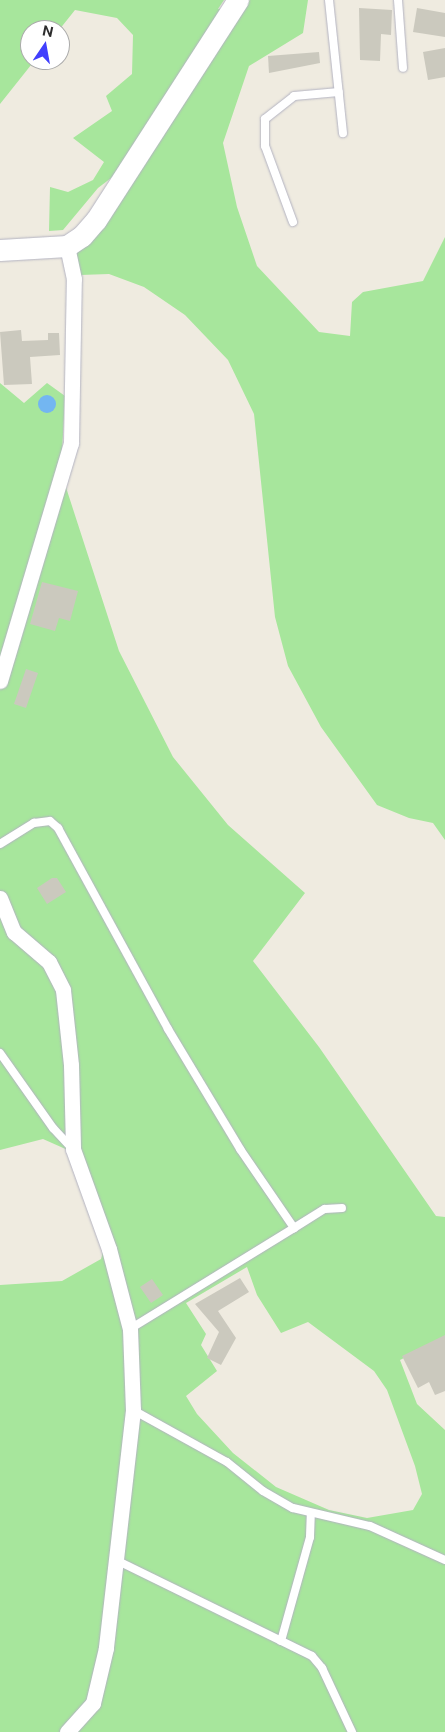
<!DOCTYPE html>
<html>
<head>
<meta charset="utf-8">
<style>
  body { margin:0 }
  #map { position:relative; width:445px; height:1732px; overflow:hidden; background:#efebe0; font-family:"Public Sans",sans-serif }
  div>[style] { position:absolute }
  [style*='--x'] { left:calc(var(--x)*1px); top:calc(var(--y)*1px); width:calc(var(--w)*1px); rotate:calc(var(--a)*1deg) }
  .green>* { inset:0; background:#a7e69c }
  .water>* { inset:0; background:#73b6f1 }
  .round { border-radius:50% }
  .building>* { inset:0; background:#cbc9be }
  .roads { filter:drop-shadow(0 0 1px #b3b3c1) drop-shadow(0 0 1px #b3b3c1) }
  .lane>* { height:8px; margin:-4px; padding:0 4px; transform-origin:4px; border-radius:4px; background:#fff }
  .street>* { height:15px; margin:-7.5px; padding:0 7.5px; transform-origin:7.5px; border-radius:7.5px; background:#fff }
  .secondary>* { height:21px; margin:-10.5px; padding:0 10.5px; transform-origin:10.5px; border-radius:10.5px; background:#fff }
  span { translate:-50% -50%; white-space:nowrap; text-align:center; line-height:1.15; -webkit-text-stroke:4.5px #fff; paint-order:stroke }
  .north { position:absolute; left:20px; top:20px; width:50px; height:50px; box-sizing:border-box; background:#fff; border:1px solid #ababab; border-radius:50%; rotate:12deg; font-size:14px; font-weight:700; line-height:20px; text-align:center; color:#2d2d2d }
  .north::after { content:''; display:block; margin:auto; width:18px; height:22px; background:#413ffd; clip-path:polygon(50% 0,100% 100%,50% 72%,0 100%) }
</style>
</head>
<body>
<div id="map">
  <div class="green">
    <div style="clip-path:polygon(0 0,224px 0,218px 9px,244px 5px,250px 0,308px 0,303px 33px,249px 66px,223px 143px,237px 207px,257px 266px,319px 332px,350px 336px,352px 302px,363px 292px,423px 281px,445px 237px,445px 840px,433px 823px,409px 818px,377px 805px,321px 727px,288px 666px,275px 617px,254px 414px,228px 360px,185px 315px,144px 287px,109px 274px,80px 275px,74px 248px,119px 172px,98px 188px,63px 230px,49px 231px,50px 187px,68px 192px,93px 180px,104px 162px,73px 138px,112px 111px,106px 96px,132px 74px,133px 35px,117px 18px,75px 10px,59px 30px,30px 30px,30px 60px,35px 60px,0 104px)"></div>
    <div style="clip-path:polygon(evenodd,0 383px,24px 403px,47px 383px,65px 396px,61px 472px,119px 651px,173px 757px,228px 825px,305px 893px,253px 961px,319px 1047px,436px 1216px,445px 1217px,445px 1343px,442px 1339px,400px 1360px,417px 1404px,445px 1430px,445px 1732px,0 1732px,0 1285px,62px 1281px,101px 1259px,108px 1235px,79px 1155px,43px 1139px,0 1150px,0 383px,247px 1267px,257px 1295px,281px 1333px,308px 1322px,374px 1371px,387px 1390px,415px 1466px,422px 1494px,413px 1510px,367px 1518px,329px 1510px,276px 1487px,233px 1453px,197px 1414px,186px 1396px,217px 1371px,201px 1345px,206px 1334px,186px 1303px,247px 1267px)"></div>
  </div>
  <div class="water">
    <div class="round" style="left:38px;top:395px;width:18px;height:18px"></div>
  </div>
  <div class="building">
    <div style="clip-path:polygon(359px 8px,392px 10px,391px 35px,381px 34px,380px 61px,360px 60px)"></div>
    <div style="clip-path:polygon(417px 8px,445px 13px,445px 37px,413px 32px)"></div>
    <div style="clip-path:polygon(445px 48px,445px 77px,428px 80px,423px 52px)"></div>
    <div style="clip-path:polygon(319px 52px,320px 63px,269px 73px,268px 56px)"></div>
    <div style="clip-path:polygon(21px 330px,22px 341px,48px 340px,48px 333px,59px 333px,60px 355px,30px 357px,32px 384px,4px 385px,0 332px)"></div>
    <div style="clip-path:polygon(42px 582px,78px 591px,70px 621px,59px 618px,55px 631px,30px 624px)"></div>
    <div style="clip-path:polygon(26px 669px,38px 673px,26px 708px,14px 704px)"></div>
    <div style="clip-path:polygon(52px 878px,57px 878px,66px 892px,47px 904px,37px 888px)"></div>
    <div style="clip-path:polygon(240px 1278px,249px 1292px,218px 1311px,236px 1338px,221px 1365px,207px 1358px,219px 1332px,195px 1304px)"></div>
    <div style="clip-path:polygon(152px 1279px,163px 1295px,151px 1303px,140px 1287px)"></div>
    <div style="clip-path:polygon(445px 1335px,445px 1391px,435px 1395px,429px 1382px,418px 1388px,402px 1356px)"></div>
  </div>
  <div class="roads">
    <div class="lane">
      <div style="--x:329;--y:0;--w:134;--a:84"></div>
      <div style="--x:398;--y:0;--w:68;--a:85.8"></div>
      <div style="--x:293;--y:222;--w:81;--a:-110.2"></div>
      <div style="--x:265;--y:146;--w:27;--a:-90"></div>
      <div style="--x:265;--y:119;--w:37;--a:-38"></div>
      <div style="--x:294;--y:96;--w:45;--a:-5.1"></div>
      <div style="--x:0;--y:844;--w:40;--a:-32"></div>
      <div style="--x:34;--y:823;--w:16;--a:-7"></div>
      <div style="--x:50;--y:821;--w:11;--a:41"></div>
      <div style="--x:58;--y:828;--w:229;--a:61.3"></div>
      <div style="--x:168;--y:1029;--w:140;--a:59"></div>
      <div style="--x:240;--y:1149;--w:96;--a:55.6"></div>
      <div style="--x:294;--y:1228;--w:193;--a:148.4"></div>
      <div style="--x:0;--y:1053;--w:92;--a:54.8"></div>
      <div style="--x:53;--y:1128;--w:26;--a:47"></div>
      <div style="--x:294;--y:1228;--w:36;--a:-32"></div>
      <div style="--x:325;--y:1209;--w:17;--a:-3"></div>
      <div style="--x:133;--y:1410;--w:107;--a:29"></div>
      <div style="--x:227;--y:1462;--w:46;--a:38.9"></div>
      <div style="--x:263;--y:1491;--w:34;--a:30"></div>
      <div style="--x:293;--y:1508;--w:79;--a:13.2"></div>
      <div style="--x:370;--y:1526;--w:82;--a:24.4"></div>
      <div style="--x:116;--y:1560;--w:218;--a:26.1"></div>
      <div style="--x:312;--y:1656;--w:16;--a:50"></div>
      <div style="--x:322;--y:1668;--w:71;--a:64.9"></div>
      <div style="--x:281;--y:1641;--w:108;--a:-74.4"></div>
      <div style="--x:310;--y:1537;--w:23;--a:-88"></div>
    </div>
    <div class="street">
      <div style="--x:0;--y:681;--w:248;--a:-73.4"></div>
      <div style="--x:71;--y:443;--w:164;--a:-89"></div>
      <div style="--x:74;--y:279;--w:34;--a:-102"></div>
      <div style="--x:0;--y:898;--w:37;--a:68"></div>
      <div style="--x:14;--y:932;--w:46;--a:40.6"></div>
      <div style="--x:49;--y:962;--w:31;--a:63"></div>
      <div style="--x:63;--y:990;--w:75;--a:83.9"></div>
      <div style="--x:71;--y:1065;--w:84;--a:88.6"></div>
      <div style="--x:73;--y:1149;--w:106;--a:70.2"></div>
      <div style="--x:109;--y:1249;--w:83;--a:75.3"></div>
      <div style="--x:130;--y:1329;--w:81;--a:87.9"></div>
      <div style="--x:133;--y:1410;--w:240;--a:96.5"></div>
      <div style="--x:106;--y:1648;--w:57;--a:103.3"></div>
      <div style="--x:93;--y:1703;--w:39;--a:132"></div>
    </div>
    <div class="secondary">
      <div style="--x:0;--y:250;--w:67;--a:-3.4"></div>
      <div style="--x:67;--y:246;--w:18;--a:-34"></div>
      <div style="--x:82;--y:236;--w:21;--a:-49"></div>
      <div style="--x:96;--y:220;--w:262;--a:-57.2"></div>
    </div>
  </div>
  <div class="north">N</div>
</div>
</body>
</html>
